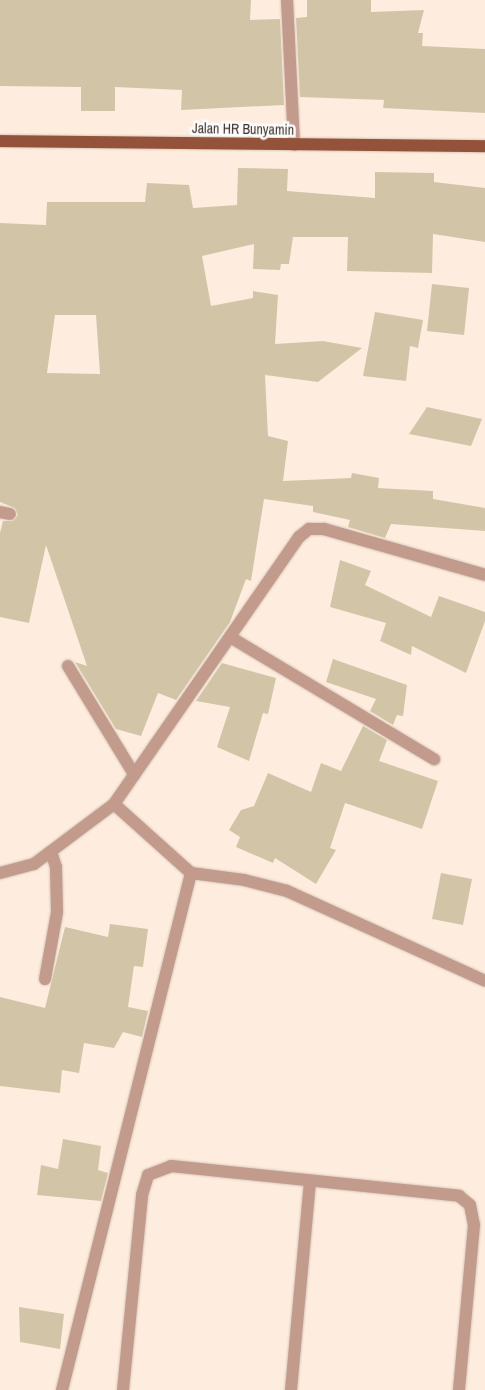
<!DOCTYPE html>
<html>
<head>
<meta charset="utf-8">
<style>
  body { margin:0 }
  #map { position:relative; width:485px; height:1390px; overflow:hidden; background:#feedde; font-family:"Archivo Narrow",sans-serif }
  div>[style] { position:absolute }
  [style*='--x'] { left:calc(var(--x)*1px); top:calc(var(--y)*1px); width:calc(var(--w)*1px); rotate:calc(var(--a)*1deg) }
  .building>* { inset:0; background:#d2c5a7 }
  .roads { filter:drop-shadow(0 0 1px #d8c8bb) drop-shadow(0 0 1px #d8c8bb) }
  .minor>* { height:12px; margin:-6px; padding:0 6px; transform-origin:6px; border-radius:6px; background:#c29b8d }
  .major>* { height:12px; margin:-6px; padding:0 6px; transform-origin:6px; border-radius:6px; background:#94523a }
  span { translate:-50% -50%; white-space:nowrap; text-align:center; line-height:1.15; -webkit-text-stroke:5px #fdfdfd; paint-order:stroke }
  .street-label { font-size:14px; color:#41362d }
</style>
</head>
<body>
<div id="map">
  <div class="building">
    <div style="clip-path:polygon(0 0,251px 0,250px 20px,280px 19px,284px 105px,181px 110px,182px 90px,115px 87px,115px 111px,81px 111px,81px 87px,0 86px)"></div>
    <div style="clip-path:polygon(307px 0,371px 0,371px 12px,424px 10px,418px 33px,423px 33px,422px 46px,485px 49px,485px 113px,383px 108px,384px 100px,300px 97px,296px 18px,307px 17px)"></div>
    <div style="clip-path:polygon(evenodd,238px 168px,288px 169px,287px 191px,375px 198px,375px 172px,434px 173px,434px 182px,485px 188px,485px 242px,433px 234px,432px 273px,347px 271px,348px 237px,293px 237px,289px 264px,281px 264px,280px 270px,253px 269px,254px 244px,202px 256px,211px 306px,253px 298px,253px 291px,278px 295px,275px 344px,323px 341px,362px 348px,318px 382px,265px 375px,268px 436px,288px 441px,283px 481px,351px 478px,352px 473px,379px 478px,378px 488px,433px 491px,433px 499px,485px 508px,485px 531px,391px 524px,385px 538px,348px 527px,350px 520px,313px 512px,313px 506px,264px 499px,251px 581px,246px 579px,230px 622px,176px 700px,158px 693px,141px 736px,116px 729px,75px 662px,87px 666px,46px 545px,29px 623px,0 617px,0 533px,3px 521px,13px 521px,18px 515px,15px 508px,0 502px,0 223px,46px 225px,47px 202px,145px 202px,147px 183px,189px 185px,193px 208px,237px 205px,238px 168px,55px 315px,96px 315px,100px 374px,47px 373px,55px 315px)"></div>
    <div style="clip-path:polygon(432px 284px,469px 288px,464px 335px,427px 331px)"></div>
    <div style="clip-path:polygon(375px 312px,423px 320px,418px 348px,410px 346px,406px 381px,363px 376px)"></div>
    <div style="clip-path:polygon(427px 407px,482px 419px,471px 446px,409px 434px)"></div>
    <div style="clip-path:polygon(340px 560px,371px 571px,365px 585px,431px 617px,439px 596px,485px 612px,485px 621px,466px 673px,412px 646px,411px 655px,380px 641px,386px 623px,330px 607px)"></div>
    <div style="clip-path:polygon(333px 659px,407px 685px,403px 716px,397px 715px,393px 725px,370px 711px,376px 699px,326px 682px)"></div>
    <div style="clip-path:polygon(222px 663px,276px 678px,268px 714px,263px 713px,249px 761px,217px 747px,230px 707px,196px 701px)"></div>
    <div style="clip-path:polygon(363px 726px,387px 740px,379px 761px,438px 781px,422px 829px,345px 803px,330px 848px,336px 850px,316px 884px,275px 858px,273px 863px,236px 847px,240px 837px,229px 830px,241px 810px,254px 806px,268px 773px,311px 792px,321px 763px,341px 771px)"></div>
    <div style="clip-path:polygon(441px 873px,472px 879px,463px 925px,432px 919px)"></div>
    <div style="clip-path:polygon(110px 924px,148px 929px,143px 967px,134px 966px,128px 1007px,148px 1011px,142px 1037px,123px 1032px,114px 1048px,84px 1043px,79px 1073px,62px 1070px,60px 1093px,0 1086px,0 997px,45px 1008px,65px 927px,108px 937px)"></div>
    <div style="clip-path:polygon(63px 1139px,101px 1146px,98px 1170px,108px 1173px,101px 1201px,37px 1195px,41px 1165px,58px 1169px)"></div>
    <div style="clip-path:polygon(19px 1307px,64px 1314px,60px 1349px,20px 1342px)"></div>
  </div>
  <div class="roads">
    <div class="minor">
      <div style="--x:287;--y:0;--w:145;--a:87.2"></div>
      <div style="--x:0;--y:512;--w:10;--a:11"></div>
      <div style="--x:230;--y:637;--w:238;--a:30.9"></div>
      <div style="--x:68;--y:666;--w:127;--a:58.6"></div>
      <div style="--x:114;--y:804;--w:103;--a:41.9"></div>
      <div style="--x:191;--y:873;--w:53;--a:7.5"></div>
      <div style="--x:244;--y:880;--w:44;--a:14.3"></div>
      <div style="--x:287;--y:891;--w:217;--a:24.4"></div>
      <div style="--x:0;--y:873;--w:35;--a:-15"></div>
      <div style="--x:34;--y:864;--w:100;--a:-36.9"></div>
      <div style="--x:114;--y:804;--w:325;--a:-55.3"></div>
      <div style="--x:299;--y:537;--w:13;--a:-39"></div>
      <div style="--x:309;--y:529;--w:15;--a:0"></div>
      <div style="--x:324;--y:529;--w:167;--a:15.9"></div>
      <div style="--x:45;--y:979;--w:68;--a:-79.8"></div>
      <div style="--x:57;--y:912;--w:45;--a:-91.3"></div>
      <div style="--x:56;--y:867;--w:16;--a:-108"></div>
      <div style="--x:62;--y:1390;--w:533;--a:-75.99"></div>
      <div style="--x:123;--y:1390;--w:196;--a:-84.4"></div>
      <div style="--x:142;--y:1195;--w:21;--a:-73"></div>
      <div style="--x:148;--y:1175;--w:25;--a:-21"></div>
      <div style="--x:171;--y:1166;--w:290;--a:5.9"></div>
      <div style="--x:459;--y:1196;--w:14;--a:39"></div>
      <div style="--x:470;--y:1205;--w:20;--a:79"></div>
      <div style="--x:474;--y:1225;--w:166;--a:95.2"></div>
      <div style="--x:291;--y:1390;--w:210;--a:-84.8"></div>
    </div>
    <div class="major">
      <div style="--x:0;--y:141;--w:485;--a:0.6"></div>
    </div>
  </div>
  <div class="street-label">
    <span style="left:243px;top:129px;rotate:1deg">Jalan HR Bunyamin</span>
  </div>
</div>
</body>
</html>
